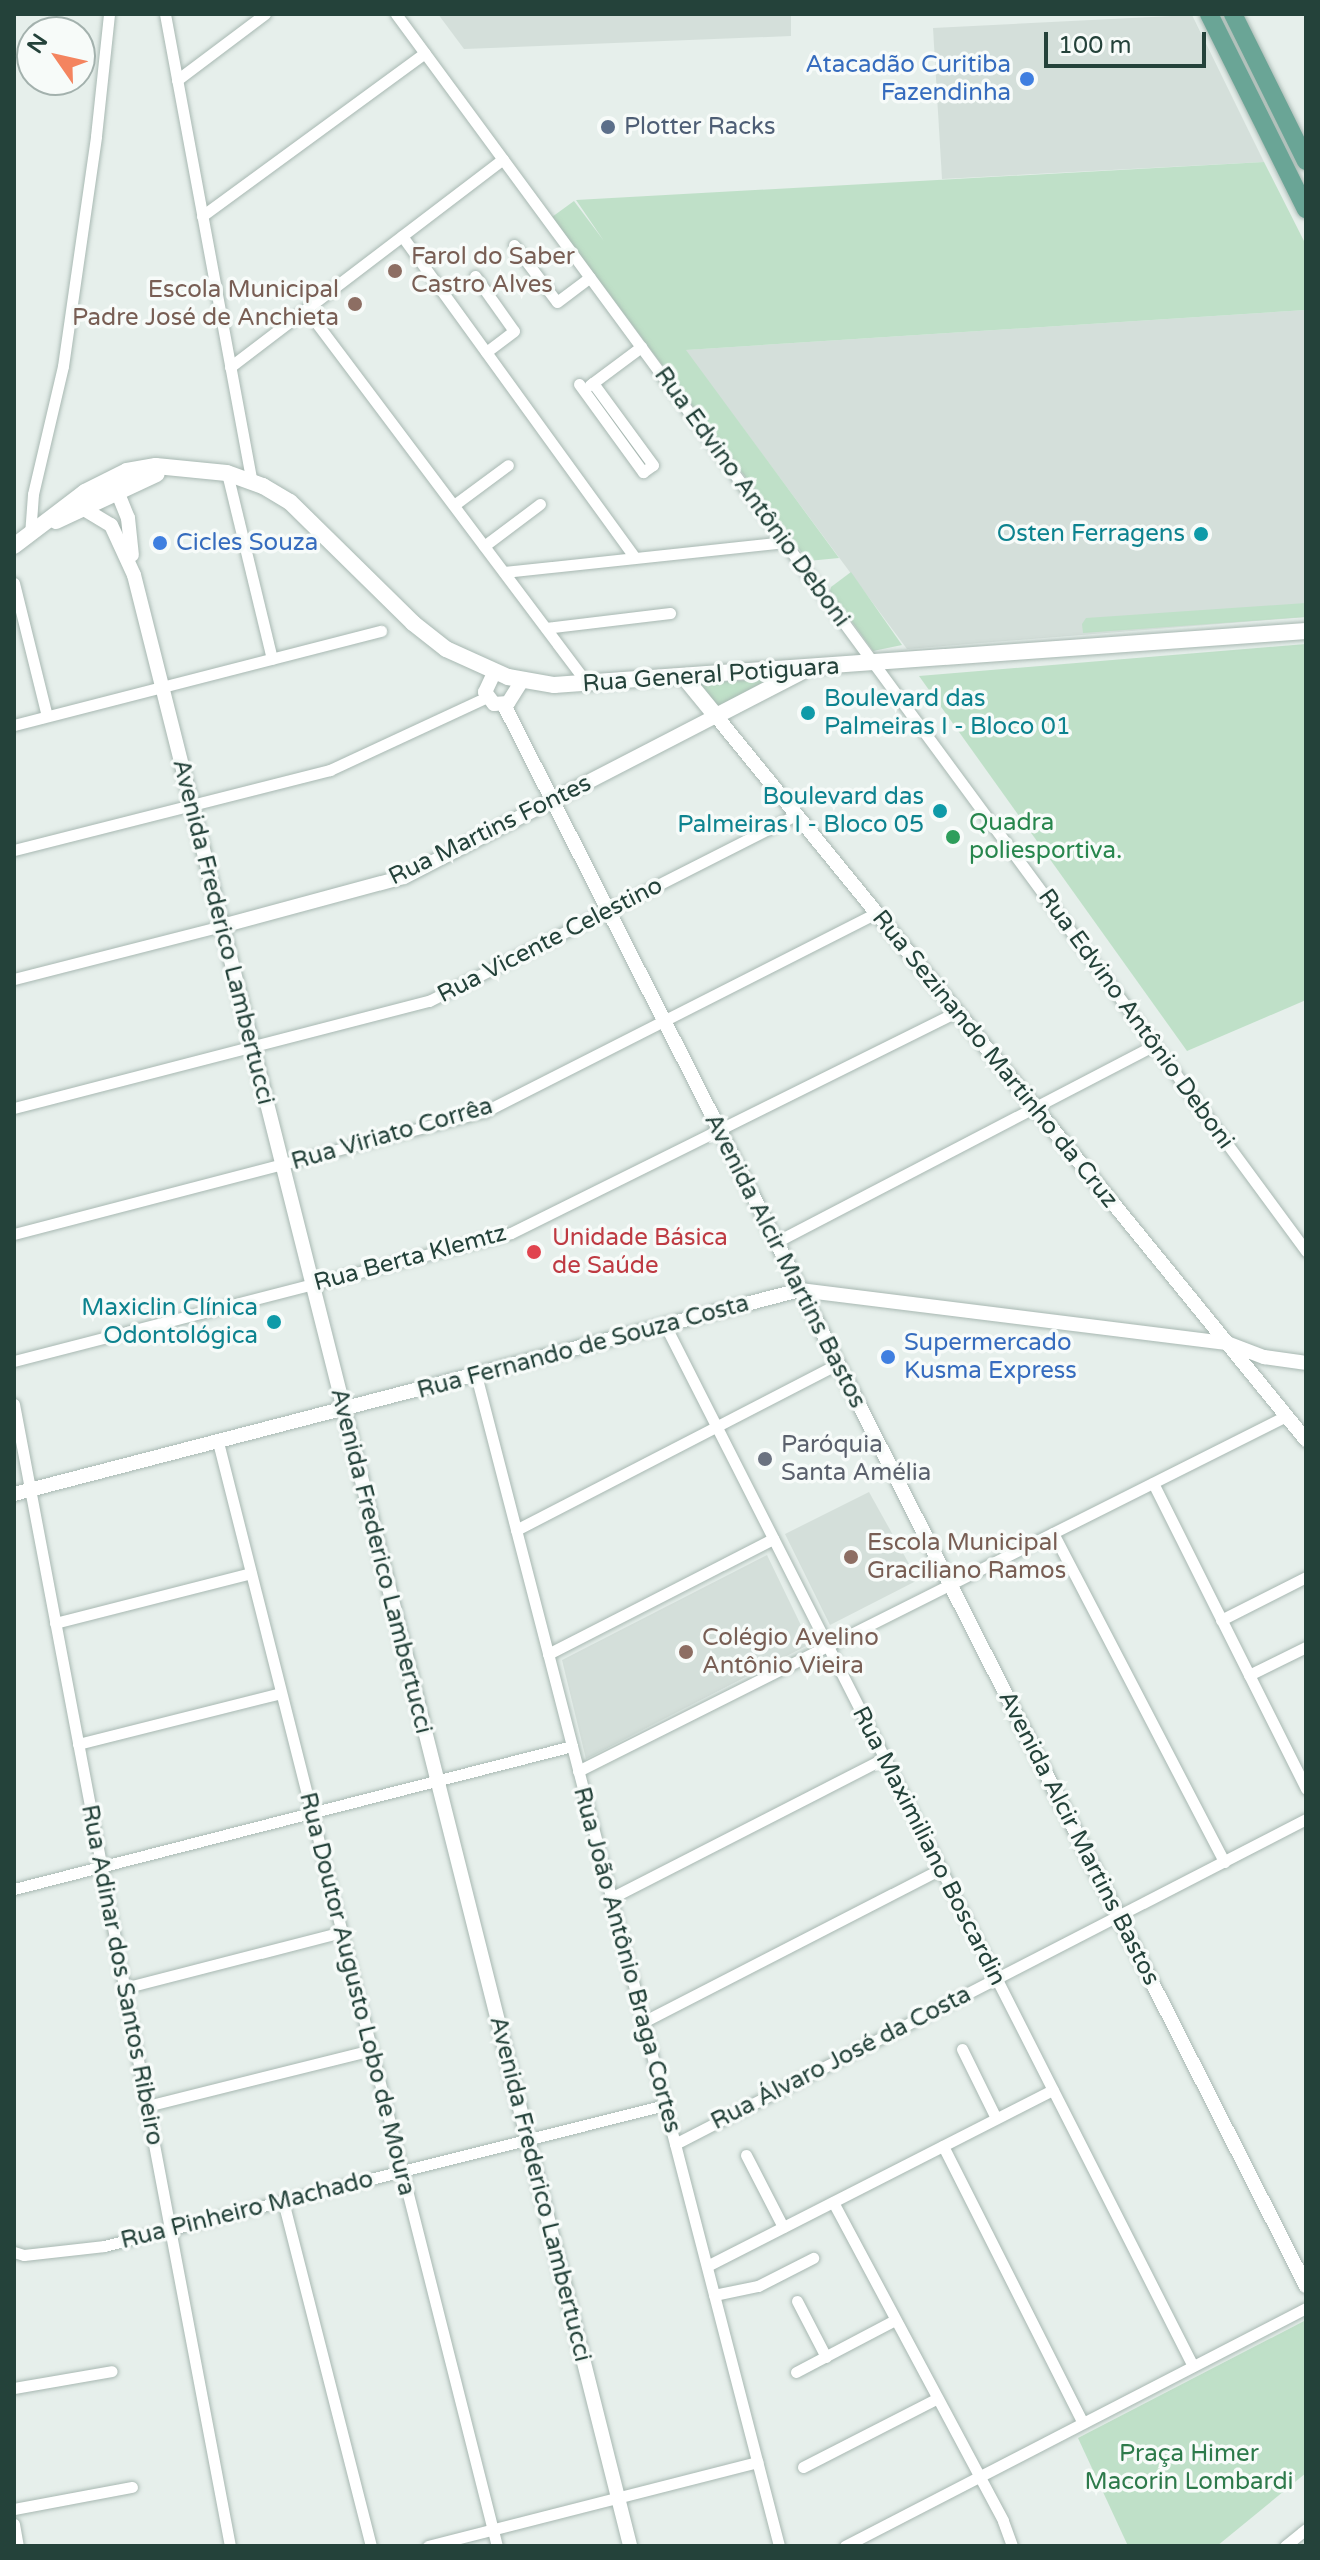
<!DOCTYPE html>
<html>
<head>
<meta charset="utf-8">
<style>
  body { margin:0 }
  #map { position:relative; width:1320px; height:2560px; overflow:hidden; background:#e6efeb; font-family:"Varela Round",sans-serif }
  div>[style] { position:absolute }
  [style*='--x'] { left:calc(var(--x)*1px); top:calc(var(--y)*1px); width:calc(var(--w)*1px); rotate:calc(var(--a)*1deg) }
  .built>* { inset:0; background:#d4dfda }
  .green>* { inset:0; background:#bfe0c8 }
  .roads { filter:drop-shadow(0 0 2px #a8b8b2) drop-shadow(0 0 2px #a8b8b2) }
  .minor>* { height:11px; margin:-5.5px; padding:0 5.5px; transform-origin:5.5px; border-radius:5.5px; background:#fff }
  .tertiary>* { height:14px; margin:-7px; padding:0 7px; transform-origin:7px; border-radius:7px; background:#fff }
  .secondary>* { height:16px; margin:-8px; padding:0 8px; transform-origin:8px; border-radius:8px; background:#fff }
  .primary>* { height:18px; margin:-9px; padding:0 9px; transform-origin:9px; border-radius:9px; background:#6aa596 }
  .dots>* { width:22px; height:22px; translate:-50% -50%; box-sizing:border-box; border:4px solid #f7fbf9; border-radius:50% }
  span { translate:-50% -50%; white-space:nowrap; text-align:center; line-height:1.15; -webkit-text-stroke:7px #f7fbf9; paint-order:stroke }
  .shop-label { font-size:24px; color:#366cbe }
  .right { translate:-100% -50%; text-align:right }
  .left { translate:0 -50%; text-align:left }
  .service-label { font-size:24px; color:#4e5e75 }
  .education-label { font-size:24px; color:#785e54 }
  .street-label { font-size:24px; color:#24423a }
  .culture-label { font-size:24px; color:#0d838f }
  .leisure-label { font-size:24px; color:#27864d }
  .health-label { font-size:24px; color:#be3a42 }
  .worship-label { font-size:24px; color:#5b616d }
  .park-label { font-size:24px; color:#2d7a4b }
  .frame { position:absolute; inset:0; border:16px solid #24423a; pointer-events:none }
  .north { position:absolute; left:16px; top:16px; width:80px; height:80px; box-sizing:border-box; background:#f7fbf9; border:2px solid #a3b1ad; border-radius:50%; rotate:304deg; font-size:22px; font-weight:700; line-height:32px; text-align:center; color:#24423a }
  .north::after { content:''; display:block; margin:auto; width:28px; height:36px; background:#f4845f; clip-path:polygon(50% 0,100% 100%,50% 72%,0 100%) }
  .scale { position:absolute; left:1044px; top:32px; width:162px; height:36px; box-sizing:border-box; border:4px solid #24423a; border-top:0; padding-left:10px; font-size:24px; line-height:28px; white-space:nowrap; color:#24423a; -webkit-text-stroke:6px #f7fbf9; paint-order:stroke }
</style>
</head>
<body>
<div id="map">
  <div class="built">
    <div style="clip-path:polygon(438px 14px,791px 14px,791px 36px,464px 49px)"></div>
    <div style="clip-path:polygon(1192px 15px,1264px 162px,942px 179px,933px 28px)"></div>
    <div style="clip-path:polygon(1306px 310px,1306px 617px,907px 649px,685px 350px)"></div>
    <div style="clip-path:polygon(869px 1492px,918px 1580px,830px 1625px,785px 1534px)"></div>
    <div style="clip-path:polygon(767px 1555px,810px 1644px,586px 1759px,562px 1660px)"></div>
  </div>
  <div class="green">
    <div style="clip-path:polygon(1264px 162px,1306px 245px,1306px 310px,686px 350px,839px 558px,808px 561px,552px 217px,574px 201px,604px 241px,576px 200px)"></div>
    <div style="clip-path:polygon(851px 572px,902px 645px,873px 651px,830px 591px,831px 587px)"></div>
    <div style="clip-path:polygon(1306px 603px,1306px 617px,1083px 633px,1082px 624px,1086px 618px)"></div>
    <div style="clip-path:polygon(1306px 644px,1306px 1000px,1187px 1051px,919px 676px)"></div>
    <div style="clip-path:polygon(769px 679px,718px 706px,700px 683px)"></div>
    <div style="clip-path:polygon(1306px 2320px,1306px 2473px,1217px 2546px,1128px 2546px,1078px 2438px)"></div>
  </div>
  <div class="roads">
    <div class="minor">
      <div style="--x:165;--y:14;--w:474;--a:79.5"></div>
      <div style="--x:396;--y:14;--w:1536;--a:53.66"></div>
      <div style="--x:177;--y:80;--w:110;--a:-36.9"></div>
      <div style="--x:202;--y:216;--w:276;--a:-36.2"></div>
      <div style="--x:402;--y:236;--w:397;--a:54.1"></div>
      <div style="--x:514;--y:245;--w:71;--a:53"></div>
      <div style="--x:557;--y:302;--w:41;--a:-37.1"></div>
      <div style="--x:475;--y:276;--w:67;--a:54.7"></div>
      <div style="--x:514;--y:331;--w:35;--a:143"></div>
      <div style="--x:306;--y:309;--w:469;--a:53.1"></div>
      <div style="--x:230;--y:367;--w:343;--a:-37.3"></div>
      <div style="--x:579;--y:384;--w:109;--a:54"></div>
      <div style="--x:643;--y:472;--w:12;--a:-35"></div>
      <div style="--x:653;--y:465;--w:102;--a:-126.2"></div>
      <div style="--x:590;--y:385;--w:64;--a:-36.7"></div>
      <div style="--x:227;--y:473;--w:191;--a:76.4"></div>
      <div style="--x:454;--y:505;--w:67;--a:-36.5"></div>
      <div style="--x:30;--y:535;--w:41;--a:-85.8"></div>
      <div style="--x:33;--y:494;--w:131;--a:-76.8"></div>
      <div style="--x:63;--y:366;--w:232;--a:-81.8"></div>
      <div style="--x:96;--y:136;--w:123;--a:-83.9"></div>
      <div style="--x:484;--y:546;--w:70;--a:-36.9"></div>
      <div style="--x:504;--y:572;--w:283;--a:-6.1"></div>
      <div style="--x:14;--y:583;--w:137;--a:76.1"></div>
      <div style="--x:546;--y:628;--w:125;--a:-6.9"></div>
      <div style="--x:14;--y:725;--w:379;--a:-14.4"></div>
      <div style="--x:14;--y:850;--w:326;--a:-14.2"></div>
      <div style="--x:330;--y:770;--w:173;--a:-24.9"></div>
      <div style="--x:14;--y:979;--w:215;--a:-14.3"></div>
      <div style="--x:14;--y:1108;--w:429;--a:-14.5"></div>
      <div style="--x:429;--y:1001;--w:411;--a:-26.9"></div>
      <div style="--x:14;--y:1234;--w:486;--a:-14.6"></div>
      <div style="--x:484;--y:1112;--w:440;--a:-26.9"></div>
      <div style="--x:776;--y:1242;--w:427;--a:-27.5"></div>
      <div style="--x:665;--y:1325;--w:1167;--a:63.11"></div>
      <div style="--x:14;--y:1361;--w:513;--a:-14.44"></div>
      <div style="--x:511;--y:1233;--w:498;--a:-26.4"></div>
      <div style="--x:476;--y:1375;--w:1210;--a:75.49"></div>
      <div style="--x:14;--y:1404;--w:1162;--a:79.29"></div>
      <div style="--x:218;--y:1442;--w:1139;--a:75.82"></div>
      <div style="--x:1153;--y:1483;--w:342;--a:63.4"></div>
      <div style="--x:516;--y:1530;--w:362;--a:-27.3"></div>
      <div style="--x:1053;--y:1533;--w:371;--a:62.5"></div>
      <div style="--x:1221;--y:1620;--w:95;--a:-26.8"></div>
      <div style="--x:55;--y:1623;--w:202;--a:-14.3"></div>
      <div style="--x:548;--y:1654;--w:253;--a:-27.1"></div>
      <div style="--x:1249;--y:1675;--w:64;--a:-26.2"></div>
      <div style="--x:78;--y:1744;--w:209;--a:-14.1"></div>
      <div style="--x:578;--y:1771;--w:792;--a:-26.63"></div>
      <div style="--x:14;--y:1889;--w:576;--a:-14.37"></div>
      <div style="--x:611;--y:1898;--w:307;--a:-27.1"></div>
      <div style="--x:124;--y:1988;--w:225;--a:-14.4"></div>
      <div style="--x:643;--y:2022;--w:335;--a:-27.2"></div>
      <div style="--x:962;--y:2049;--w:77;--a:63.8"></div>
      <div style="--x:147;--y:2106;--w:231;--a:-14"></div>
      <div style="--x:675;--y:2144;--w:710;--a:-27.25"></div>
      <div style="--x:943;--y:2146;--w:310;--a:63.2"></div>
      <div style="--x:746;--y:2155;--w:81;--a:62.8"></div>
      <div style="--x:283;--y:2201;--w:356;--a:75.7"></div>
      <div style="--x:833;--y:2202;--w:361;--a:61.9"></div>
      <div style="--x:1003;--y:2521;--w:27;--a:70"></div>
      <div style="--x:14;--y:2252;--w:10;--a:17"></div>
      <div style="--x:24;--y:2255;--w:81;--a:-6.4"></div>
      <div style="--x:104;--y:2246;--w:578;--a:-14.11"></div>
      <div style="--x:707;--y:2266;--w:388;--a:-27"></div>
      <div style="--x:714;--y:2295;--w:45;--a:-11.6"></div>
      <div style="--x:758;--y:2286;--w:62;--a:-27"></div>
      <div style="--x:797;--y:2301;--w:63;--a:62.6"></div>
      <div style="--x:796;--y:2372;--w:112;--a:-27.7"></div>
      <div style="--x:14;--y:2388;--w:99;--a:-9.8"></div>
      <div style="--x:803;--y:2467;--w:149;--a:-27.1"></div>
      <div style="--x:14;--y:2509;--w:120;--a:-10.6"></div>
      <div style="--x:14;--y:2524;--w:22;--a:80"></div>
      <div style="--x:428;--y:2546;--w:340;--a:-14.3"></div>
      <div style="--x:845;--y:2546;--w:519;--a:-27.31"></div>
      <div style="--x:1285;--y:2546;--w:27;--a:-39"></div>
    </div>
    <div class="tertiary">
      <div style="--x:117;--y:491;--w:29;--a:68"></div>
      <div style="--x:128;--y:518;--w:37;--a:84"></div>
      <div style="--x:84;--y:509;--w:31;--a:31"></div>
      <div style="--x:111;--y:525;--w:55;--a:65.3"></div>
      <div style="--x:134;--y:575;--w:2032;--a:75.87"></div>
      <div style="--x:494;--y:673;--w:21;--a:115"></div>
      <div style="--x:485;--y:692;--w:15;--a:53"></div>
      <div style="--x:494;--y:704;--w:14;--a:-4"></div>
      <div style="--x:508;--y:703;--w:26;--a:-58"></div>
      <div style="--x:504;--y:705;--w:1773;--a:63.1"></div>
      <div style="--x:222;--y:926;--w:188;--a:-15.1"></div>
      <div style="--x:404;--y:877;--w:351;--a:-27.3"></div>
      <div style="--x:716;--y:716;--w:934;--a:50.82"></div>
      <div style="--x:14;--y:1494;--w:812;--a:-14.55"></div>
      <div style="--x:800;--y:1290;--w:430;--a:7.1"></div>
      <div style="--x:1227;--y:1343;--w:40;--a:21"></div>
      <div style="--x:1264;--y:1357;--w:42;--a:8.1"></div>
    </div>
    <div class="secondary">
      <div style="--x:56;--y:521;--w:111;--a:-25"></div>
      <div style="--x:14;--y:546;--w:89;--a:-37.3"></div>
      <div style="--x:85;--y:492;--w:47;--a:-26.6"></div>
      <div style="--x:127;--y:471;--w:29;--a:-10"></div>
      <div style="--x:156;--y:466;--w:71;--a:5.6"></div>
      <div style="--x:227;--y:473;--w:38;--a:20"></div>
      <div style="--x:263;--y:486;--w:31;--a:31"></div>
      <div style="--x:290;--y:502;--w:173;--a:44.5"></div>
      <div style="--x:413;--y:623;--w:42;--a:38.2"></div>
      <div style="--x:446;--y:649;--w:68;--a:24.3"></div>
      <div style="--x:508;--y:677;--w:47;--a:9.9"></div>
      <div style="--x:554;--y:685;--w:754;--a:-4.11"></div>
      <div style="--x:684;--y:677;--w:50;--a:50.6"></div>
      <div style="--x:716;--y:716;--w:96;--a:-27.4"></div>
    </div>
    <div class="primary">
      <div style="--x:1209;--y:14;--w:218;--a:63.6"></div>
      <div style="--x:1233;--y:14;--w:164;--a:63.6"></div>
    </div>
  </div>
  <div class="dots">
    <div style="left:1027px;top:79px;background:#3f7fe0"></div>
    <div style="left:608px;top:127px;background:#5c6f8a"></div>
    <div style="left:395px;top:271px;background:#8d6e63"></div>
    <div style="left:355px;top:304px;background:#8d6e63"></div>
    <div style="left:1201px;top:534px;background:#0f9aa8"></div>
    <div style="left:160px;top:543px;background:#3f7fe0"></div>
    <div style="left:808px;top:713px;background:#0f9aa8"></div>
    <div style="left:940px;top:811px;background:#0f9aa8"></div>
    <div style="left:953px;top:837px;background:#2e9e5b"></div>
    <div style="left:534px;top:1252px;background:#e0444e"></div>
    <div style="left:274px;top:1322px;background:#0f9aa8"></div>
    <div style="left:888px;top:1357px;background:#3f7fe0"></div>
    <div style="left:765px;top:1459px;background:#6b7280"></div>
    <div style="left:851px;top:1557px;background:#8d6e63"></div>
    <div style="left:686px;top:1652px;background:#8d6e63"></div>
  </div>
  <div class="shop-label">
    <span class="right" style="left:1011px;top:79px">Atacadão Curitiba<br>Fazendinha</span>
    <span class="left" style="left:176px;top:543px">Cicles Souza</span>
    <span class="left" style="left:904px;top:1357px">Supermercado<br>Kusma Express</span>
  </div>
  <div class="service-label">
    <span class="left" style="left:624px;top:127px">Plotter Racks</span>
  </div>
  <div class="education-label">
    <span class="left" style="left:411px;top:271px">Farol do Saber<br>Castro Alves</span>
    <span class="right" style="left:339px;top:304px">Escola Municipal<br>Padre José de Anchieta</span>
    <span class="left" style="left:867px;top:1557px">Escola Municipal<br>Graciliano Ramos</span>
    <span class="left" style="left:702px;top:1652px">Colégio Avelino<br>Antônio Vieira</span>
  </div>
  <div class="street-label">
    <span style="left:752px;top:497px;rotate:54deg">Rua Edvino Antônio Deboni</span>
    <span style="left:711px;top:675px;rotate:-4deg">Rua General Potiguara</span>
    <span style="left:490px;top:830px;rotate:-26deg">Rua Martins Fontes</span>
    <span style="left:223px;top:932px;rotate:76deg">Avenida Frederico Lambertucci</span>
    <span style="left:550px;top:940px;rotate:-27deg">Rua Vicente Celestino</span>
    <span style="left:1136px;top:1019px;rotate:54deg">Rua Edvino Antônio Deboni</span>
    <span style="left:995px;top:1059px;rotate:51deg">Rua Sezinando Martinho da Cruz</span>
    <span style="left:392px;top:1134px;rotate:-16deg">Rua Viriato Corrêa</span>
    <span style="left:410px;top:1258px;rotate:-15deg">Rua Berta Klemtz</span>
    <span style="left:785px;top:1261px;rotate:63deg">Avenida Alcir Martins Bastos</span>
    <span style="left:583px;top:1347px;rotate:-15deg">Rua Fernando de Souza Costa</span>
    <span style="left:381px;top:1561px;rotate:76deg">Avenida Frederico Lambertucci</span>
    <span style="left:1079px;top:1838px;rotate:63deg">Avenida Alcir Martins Bastos</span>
    <span style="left:929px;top:1846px;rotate:63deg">Rua Maximiliano Boscardin</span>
    <span style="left:627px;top:1960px;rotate:75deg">Rua João Antônio Braga Cortes</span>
    <span style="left:122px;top:1975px;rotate:79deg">Rua Adinar dos Santos Ribeiro</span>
    <span style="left:357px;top:1994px;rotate:76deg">Rua Doutor Augusto Lobo de Moura</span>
    <span style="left:841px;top:2058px;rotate:-27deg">Rua Álvaro José da Costa</span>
    <span style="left:540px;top:2189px;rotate:76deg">Avenida Frederico Lambertucci</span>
    <span style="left:247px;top:2210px;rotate:-14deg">Rua Pinheiro Machado</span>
  </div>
  <div class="culture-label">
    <span class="right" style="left:1185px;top:534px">Osten Ferragens</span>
    <span class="left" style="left:824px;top:713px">Boulevard das<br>Palmeiras I - Bloco 01</span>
    <span class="right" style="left:924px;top:811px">Boulevard das<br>Palmeiras I - Bloco 05</span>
    <span class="right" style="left:258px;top:1322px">Maxiclin Clínica<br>Odontológica</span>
  </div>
  <div class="leisure-label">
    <span class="left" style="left:969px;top:837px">Quadra<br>poliesportiva.</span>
  </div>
  <div class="health-label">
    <span class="left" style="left:552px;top:1252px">Unidade Básica<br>de Saúde</span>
  </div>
  <div class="worship-label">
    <span class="left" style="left:781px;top:1459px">Paróquia<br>Santa Amélia</span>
  </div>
  <div class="park-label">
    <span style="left:1189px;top:2468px">Praça Himer<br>Macorin Lombardi</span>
  </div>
  <div class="frame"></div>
  <div class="north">N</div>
  <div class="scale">100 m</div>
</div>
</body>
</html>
